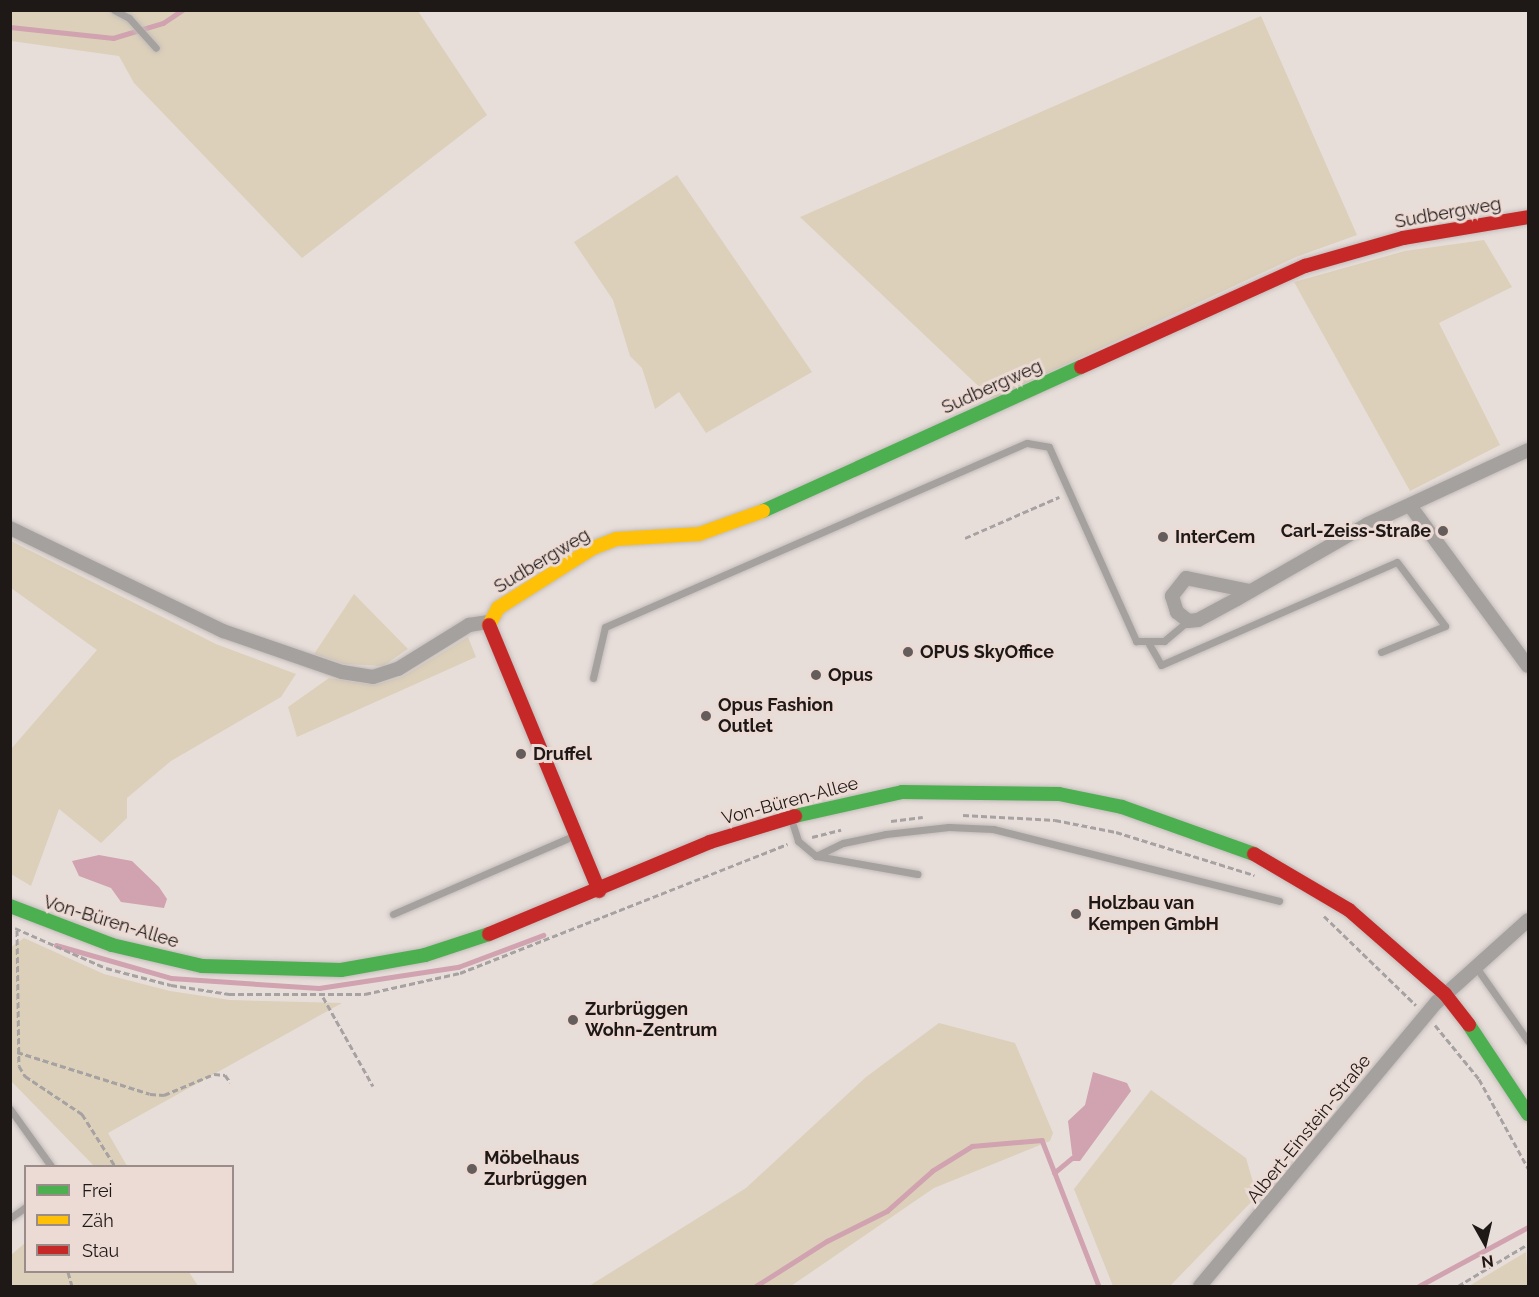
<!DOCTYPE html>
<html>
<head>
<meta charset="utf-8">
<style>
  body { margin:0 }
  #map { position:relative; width:1539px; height:1297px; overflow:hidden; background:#e7deda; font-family:Raleway,sans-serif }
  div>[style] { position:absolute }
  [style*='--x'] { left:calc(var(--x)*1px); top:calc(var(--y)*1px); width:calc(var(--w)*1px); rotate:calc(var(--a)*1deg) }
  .green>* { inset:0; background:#dcd0ba }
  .water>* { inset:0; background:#d1a2b0 }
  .stream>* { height:4.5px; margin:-2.25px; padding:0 2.25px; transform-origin:2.25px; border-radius:2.25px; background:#d1a2b0 }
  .path>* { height:3px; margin-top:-1.5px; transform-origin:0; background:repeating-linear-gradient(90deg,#a7a2a2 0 6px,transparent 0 9px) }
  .roads { filter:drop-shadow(0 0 2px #c2bbb8) drop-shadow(0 0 2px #c2bbb8) }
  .lane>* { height:7px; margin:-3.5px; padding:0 3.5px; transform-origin:3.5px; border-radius:3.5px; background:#a5a19f }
  .street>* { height:14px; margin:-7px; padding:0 7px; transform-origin:7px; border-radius:7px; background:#a5a19f }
  .fast>* { height:14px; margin:-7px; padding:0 7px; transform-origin:7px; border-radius:7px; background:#4caf50 }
  .slow>* { height:14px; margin:-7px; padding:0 7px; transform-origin:7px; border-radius:7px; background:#ffc107 }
  .jam>* { height:14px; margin:-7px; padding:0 7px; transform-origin:7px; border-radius:7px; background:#c62828 }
  .dots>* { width:16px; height:16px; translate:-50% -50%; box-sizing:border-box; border:3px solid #ecdbd5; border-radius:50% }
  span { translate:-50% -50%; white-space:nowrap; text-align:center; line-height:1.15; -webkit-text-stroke:6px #ecdbd5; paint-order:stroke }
  .street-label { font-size:18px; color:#1e1816 }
  .poi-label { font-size:18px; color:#1e1816; font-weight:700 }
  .right { translate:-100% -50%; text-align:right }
  .left { translate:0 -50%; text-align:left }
  .frame { position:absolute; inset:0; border:12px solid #1e1816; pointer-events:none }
  .legend { position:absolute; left:24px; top:1165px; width:210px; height:108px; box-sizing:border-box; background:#ecdbd5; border:2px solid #9a8d89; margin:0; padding:8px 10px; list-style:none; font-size:18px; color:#1e1816 }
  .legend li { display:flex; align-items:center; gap:12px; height:30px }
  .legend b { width:30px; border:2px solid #9a8d89 }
  .north { position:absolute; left:1455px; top:1213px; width:60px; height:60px; -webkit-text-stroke:4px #ecdbd5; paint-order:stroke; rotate:172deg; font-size:16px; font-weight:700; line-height:24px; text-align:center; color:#1e1816 }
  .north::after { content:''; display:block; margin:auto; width:21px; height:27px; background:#1e1816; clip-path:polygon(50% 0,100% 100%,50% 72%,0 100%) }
</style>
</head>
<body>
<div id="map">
  <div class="green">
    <div style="clip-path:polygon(10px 11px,418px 11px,487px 115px,302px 258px,134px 83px,119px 56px,11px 41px)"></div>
    <div style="clip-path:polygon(1261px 16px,1357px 235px,1296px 257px,992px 399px,800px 217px)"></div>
    <div style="clip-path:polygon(677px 175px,812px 372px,706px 433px,679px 392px,655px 409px,642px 368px,630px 356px,613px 300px,574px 242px)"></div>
    <div style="clip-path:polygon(1484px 240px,1512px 287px,1439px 323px,1500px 445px,1410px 491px,1294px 282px,1405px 251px)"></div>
    <div style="clip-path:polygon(11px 541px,216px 644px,296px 674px,281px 697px,171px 761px,127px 798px,127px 818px,101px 843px,59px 809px,31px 886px,11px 874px,11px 749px,97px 650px,11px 588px)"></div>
    <div style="clip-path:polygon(354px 594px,408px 649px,383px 666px,344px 664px,314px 654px)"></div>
    <div style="clip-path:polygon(468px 637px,476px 657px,297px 737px,288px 707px,329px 678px,374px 685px,402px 677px)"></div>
    <div style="clip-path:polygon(24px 938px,104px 974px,170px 991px,230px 1000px,342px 1003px,108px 1133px,127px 1166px,94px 1166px,11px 1081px,11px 947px)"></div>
    <div style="clip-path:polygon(939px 1023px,1015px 1043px,1053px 1133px,1050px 1141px,934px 1188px,791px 1286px,589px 1286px,746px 1188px,866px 1077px)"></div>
    <div style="clip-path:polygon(1151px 1090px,1246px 1158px,1257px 1196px,1170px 1286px,1113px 1286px,1074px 1189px)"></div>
    <div style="clip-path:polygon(25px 1243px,26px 1272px,189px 1272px,198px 1286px,11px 1286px,11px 1255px)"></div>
    <div style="clip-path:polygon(1526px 1252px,1528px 1286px,1469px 1286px)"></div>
  </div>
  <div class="water">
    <div style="clip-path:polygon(99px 855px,132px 861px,159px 887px,167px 899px,164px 908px,121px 902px,111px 888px,79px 876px,72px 861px)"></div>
    <div style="clip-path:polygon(1093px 1072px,1127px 1083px,1131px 1091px,1080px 1161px,1073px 1161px,1068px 1121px,1085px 1105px)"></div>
  </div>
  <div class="stream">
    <div style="--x:10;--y:27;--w:104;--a:6.1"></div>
    <div style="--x:113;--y:38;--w:52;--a:-16.7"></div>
    <div style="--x:163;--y:23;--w:23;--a:-34"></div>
    <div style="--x:56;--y:945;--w:120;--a:16"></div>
    <div style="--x:171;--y:978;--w:148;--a:3.9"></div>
    <div style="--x:319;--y:988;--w:141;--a:-8.6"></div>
    <div style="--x:458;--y:967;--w:91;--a:-20.6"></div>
    <div style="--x:1054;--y:1173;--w:23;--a:-40"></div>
    <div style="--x:756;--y:1286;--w:84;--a:-32.4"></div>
    <div style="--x:827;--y:1241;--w:67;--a:-26.6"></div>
    <div style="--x:887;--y:1211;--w:60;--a:-41.6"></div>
    <div style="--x:932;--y:1171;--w:47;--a:-32"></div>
    <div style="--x:972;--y:1146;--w:70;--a:-4.9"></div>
    <div style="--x:1042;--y:1140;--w:157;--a:68.7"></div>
    <div style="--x:1419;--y:1286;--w:124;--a:-28.4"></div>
  </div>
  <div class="path">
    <div style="--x:965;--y:538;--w:103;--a:-23.6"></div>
    <div style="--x:963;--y:815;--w:92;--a:3.1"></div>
    <div style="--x:1055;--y:820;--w:62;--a:11.1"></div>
    <div style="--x:1116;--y:832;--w:145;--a:17.3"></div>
    <div style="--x:891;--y:821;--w:32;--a:-7"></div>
    <div style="--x:812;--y:837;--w:30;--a:-14"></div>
    <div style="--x:1324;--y:916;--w:128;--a:44.1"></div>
    <div style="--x:15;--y:928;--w:99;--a:23.7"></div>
    <div style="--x:106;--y:968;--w:67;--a:14.7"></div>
    <div style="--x:171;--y:985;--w:59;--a:8.8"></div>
    <div style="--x:229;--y:994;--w:136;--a:0"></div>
    <div style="--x:365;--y:994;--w:97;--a:-12.5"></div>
    <div style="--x:460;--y:973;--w:352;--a:-21.5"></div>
    <div style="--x:17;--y:930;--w:136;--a:89.2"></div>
    <div style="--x:19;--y:1066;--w:12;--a:59"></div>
    <div style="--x:25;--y:1076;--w:69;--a:33.7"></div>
    <div style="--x:82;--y:1114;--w:62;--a:57.6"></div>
    <div style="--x:323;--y:997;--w:102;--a:60.7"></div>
    <div style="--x:1435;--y:1025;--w:70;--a:50.8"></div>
    <div style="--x:1479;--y:1079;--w:102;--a:61.2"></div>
    <div style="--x:17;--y:1052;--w:139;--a:17.5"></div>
    <div style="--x:150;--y:1094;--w:14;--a:4"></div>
    <div style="--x:164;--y:1095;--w:54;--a:-22.8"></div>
    <div style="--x:214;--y:1074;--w:11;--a:5"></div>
    <div style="--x:225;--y:1075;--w:9;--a:54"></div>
    <div style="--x:68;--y:1272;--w:15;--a:74"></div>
    <div style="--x:1458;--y:1286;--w:82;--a:-31"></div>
  </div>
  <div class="roads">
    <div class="lane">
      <div style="--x:114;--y:10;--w:17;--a:28"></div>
      <div style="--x:129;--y:18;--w:40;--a:48"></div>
      <div style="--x:1149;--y:644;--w:24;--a:60"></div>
      <div style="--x:1161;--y:665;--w:257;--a:-23.6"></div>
      <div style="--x:1397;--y:562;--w:80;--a:53.1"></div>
      <div style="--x:1445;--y:626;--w:69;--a:157.9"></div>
      <div style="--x:593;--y:678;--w:52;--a:-76.8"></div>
      <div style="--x:605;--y:627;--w:460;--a:-23.6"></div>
      <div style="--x:1027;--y:443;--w:22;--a:10"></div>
      <div style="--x:1049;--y:447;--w:213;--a:65.8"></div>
      <div style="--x:1136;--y:641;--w:28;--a:0"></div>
      <div style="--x:1164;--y:641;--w:31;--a:-40"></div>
      <div style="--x:791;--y:819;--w:23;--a:72"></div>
      <div style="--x:798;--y:841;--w:23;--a:40"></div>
      <div style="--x:816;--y:856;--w:103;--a:10.1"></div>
      <div style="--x:816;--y:856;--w:30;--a:-26"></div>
      <div style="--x:843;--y:843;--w:44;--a:-11.8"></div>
      <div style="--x:886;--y:834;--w:63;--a:-6.3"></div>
      <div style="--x:949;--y:827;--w:44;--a:2.6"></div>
      <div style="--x:993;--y:829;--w:295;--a:14.1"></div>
      <div style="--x:393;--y:914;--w:196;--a:-23.4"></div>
      <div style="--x:1476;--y:967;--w:90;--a:54.9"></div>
      <div style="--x:10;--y:1109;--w:70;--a:54.3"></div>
      <div style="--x:10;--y:1218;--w:19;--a:-35"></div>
    </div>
    <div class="street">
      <div style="--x:1411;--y:507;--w:197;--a:53.7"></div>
      <div style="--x:10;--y:528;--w:237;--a:25.8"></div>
      <div style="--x:223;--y:631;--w:126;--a:19"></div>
      <div style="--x:342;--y:672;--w:31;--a:9"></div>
      <div style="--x:373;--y:677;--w:26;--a:-18"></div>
      <div style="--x:398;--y:669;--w:84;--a:-31.8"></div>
      <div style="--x:469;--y:625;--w:20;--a:-9"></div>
      <div style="--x:1250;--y:591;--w:65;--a:-168.5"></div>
      <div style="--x:1186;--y:578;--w:23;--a:128"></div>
      <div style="--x:1172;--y:596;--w:17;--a:73"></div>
      <div style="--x:1177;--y:612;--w:14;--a:39"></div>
      <div style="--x:1188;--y:621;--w:10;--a:-6"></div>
      <div style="--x:1198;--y:620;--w:44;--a:-28.3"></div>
      <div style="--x:1237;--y:599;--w:151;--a:-29.8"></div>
      <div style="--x:1368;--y:524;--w:176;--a:-24.8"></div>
      <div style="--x:1200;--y:1286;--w:370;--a:-50.2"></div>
      <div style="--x:1437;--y:1002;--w:122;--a:-42"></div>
    </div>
    <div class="fast">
      <div style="--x:763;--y:511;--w:349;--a:-24.4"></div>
      <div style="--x:795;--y:816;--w:110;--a:-12.6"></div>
      <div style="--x:902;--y:792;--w:157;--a:0.7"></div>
      <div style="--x:1059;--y:794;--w:64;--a:11.7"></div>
      <div style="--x:1122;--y:807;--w:140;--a:19.6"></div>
      <div style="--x:10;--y:906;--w:109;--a:20.9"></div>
      <div style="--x:112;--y:945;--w:92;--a:13.1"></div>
      <div style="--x:202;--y:966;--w:139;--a:1.6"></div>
      <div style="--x:341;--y:970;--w:85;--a:-10.1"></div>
      <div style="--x:425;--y:955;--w:67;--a:-18.2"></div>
      <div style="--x:1469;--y:1025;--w:107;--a:56.5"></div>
    </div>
    <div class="slow">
      <div style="--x:489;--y:625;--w:19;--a:-62"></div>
      <div style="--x:498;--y:608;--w:112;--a:-32.3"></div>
      <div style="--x:593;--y:548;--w:25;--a:-21"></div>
      <div style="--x:616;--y:539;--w:83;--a:-3.4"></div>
      <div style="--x:699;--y:534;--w:68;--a:-19.8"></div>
    </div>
    <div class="jam">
      <div style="--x:1081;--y:367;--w:246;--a:-24.3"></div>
      <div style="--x:1305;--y:266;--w:102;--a:-15.9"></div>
      <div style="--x:1403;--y:238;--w:127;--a:-9.5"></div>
      <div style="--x:489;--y:625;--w:288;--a:67.5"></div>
      <div style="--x:1254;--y:854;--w:110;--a:30.5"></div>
      <div style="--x:1349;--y:910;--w:128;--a:41.2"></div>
      <div style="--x:1445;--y:994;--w:39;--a:52"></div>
      <div style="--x:489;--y:934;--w:239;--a:-22.6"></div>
      <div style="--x:710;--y:842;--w:89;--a:-17"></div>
    </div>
  </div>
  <div class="dots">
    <div style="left:1443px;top:531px;background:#645d5b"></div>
    <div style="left:1163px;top:537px;background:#645d5b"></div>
    <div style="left:908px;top:652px;background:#645d5b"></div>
    <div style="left:816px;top:675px;background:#645d5b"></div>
    <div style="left:706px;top:716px;background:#645d5b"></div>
    <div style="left:521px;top:754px;background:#645d5b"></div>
    <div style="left:1076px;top:914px;background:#645d5b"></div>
    <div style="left:573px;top:1020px;background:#645d5b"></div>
    <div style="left:472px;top:1169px;background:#645d5b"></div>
  </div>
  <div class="street-label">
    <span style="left:1448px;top:213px;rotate:-10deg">Sudbergweg</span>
    <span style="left:992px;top:387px;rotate:-24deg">Sudbergweg</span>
    <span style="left:542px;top:561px;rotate:-31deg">Sudbergweg</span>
    <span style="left:790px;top:801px;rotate:-15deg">Von-Büren-Allee</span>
    <span style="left:111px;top:922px;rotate:17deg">Von-Büren-Allee</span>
    <span style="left:1309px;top:1129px;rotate:-51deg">Albert-Einstein-Straße</span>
  </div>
  <div class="poi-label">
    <span class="right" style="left:1431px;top:531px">Carl-Zeiss-Straße</span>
    <span class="left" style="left:1175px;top:537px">InterCem</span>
    <span class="left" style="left:920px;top:652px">OPUS SkyOffice</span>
    <span class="left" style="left:828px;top:675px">Opus</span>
    <span class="left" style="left:718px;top:716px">Opus Fashion<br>Outlet</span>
    <span class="left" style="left:533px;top:754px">Druffel</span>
    <span class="left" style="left:1088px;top:914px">Holzbau van<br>Kempen GmbH</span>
    <span class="left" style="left:585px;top:1020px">Zurbrüggen<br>Wohn-Zentrum</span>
    <span class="left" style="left:484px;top:1169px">Möbelhaus<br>Zurbrüggen</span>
  </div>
  <div class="frame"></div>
  <ul class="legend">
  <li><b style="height:8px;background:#4caf50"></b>Frei</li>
  <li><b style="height:8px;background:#ffc107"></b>Zäh</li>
  <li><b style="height:8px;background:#c62828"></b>Stau</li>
  </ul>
  <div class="north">N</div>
</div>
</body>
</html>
